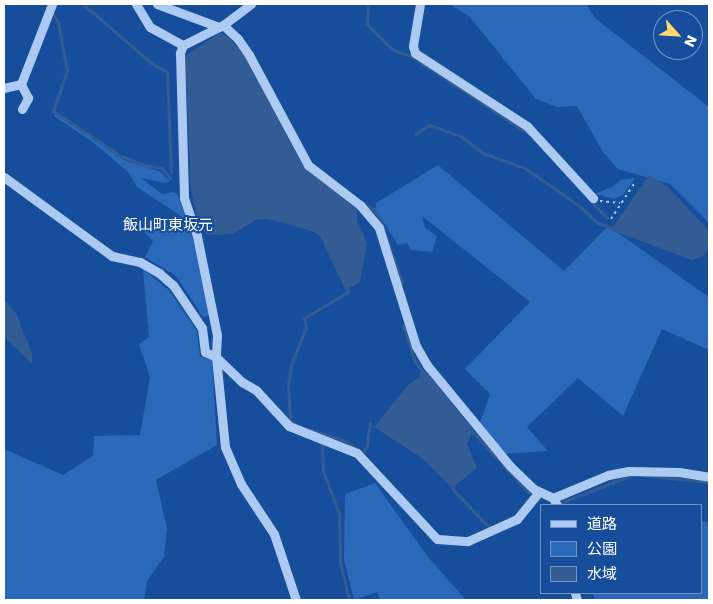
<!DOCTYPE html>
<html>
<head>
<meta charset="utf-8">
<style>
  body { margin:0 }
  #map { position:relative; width:713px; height:604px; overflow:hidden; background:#174e9b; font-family:Poppins,"Noto Sans JP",sans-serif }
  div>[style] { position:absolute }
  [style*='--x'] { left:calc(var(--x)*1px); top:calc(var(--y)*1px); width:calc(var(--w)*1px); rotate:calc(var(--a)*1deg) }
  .green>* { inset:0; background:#2a68b9 }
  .water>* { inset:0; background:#345c94 }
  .stream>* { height:3px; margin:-1.5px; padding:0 1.5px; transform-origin:1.5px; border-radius:1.5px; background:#345c94 }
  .path>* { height:2px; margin-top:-1px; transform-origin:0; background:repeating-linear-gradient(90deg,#adcbf2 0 2.5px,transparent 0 6.5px) }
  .minor>* { height:9px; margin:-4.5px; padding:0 4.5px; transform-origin:4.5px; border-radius:4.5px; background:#adcbf2 }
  span { translate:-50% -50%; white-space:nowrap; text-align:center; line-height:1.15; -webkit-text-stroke:4px #174e9b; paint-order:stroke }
  .quarter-label { font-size:15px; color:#fff }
  .frame { position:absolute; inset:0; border:5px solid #fff; pointer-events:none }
  .legend { position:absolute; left:540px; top:504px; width:162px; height:90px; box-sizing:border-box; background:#174e9b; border:1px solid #7495c3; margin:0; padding:6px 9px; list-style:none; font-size:15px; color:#fff }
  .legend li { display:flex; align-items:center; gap:10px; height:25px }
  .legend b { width:25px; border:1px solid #7495c3 }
  .north { position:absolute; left:653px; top:10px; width:50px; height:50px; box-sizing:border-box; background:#174e9b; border:1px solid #7495c3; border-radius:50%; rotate:116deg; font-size:14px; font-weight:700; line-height:20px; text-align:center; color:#fff }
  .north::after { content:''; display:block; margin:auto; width:18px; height:22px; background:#ffd86e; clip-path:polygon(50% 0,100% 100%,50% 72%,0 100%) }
</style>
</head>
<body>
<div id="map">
  <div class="green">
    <div style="clip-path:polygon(449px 4px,586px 4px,595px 18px,709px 107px,709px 223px,670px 184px,618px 169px,603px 152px,577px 106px,557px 107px,536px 99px,469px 16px)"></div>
    <div style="clip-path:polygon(56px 114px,126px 161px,159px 171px,170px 181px,165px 183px,141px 178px,162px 194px,174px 192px,178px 195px,195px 245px,209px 315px,203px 317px,176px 276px,145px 257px,153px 241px,144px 232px,149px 224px,164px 226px,179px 222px,181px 216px,137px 187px,128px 172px,94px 143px,54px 116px)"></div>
    <div style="clip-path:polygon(438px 165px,564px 271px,608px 226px,709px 297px,709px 350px,662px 329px,623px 416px,578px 378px,527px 427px,548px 451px,498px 454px,477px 432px,490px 394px,465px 369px,530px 302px,422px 216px,425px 228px,437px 236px,432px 252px,411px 250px,407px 243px,398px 245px,375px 209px,376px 203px)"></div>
    <div style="clip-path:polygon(635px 178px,623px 195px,614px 199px,595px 194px,614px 186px,620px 180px)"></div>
    <div style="clip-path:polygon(143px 269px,169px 290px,197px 331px,200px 356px,212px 360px,217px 445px,156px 480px,167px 529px,164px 557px,147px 581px,144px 600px,4px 600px,4px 449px,63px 475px,93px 456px,94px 436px,140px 435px,150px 377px,139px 344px,149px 337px)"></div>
    <div style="clip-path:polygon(375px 483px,428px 557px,466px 600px,380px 600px,377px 592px,354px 600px,344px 560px,345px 494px)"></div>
    <div style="clip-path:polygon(702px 521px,709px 523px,709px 600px,595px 600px,593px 593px,702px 593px)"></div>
  </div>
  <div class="water">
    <div style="clip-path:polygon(220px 33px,229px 37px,243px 53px,303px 166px,357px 209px,357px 221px,367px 243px,360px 282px,354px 286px,345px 289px,320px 236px,312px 231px,268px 219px,257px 219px,233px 234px,208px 235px,198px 226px,202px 221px,197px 220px,191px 188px,185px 56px)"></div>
    <div style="clip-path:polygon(649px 175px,668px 187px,709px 231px,709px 248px,702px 257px,692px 260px,611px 230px)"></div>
    <div style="clip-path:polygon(4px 299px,17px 315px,32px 354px,32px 364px,4px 337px)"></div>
    <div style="clip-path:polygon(424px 369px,473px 429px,467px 444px,477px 468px,452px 488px,422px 458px,374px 427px,408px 385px,421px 376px,419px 373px)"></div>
  </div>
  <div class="stream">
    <div style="--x:83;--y:4;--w:90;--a:40.9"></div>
    <div style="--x:151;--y:63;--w:18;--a:29"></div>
    <div style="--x:167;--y:72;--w:100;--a:87.7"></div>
    <div style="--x:368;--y:4;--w:20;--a:93"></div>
    <div style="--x:367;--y:24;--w:37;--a:45"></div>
    <div style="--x:393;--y:50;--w:19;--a:18"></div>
    <div style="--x:411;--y:56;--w:141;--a:33.5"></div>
    <div style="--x:51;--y:12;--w:12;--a:55"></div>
    <div style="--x:58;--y:22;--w:50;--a:79.6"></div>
    <div style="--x:67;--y:71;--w:42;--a:109.3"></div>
    <div style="--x:53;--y:111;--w:79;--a:33.7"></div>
    <div style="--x:119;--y:155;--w:27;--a:22"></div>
    <div style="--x:144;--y:165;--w:18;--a:9"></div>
    <div style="--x:162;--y:168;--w:13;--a:51"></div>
    <div style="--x:415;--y:134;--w:17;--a:-33"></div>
    <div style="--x:429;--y:125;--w:34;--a:19"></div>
    <div style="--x:461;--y:136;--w:28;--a:38"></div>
    <div style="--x:483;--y:153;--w:45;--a:19.7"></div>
    <div style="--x:525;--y:168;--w:65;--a:34.9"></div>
    <div style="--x:578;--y:205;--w:27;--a:42"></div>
    <div style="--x:598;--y:223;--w:19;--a:18"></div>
    <div style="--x:360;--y:201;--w:17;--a:33"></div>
    <div style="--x:374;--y:210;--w:12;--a:59"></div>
    <div style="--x:380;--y:220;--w:66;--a:70.5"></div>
    <div style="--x:591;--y:201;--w:23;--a:47"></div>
    <div style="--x:403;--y:325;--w:39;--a:72"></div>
    <div style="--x:415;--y:362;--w:14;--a:51"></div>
    <div style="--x:295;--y:424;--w:6;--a:-149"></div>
    <div style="--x:290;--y:421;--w:36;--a:-93"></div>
    <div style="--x:288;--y:385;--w:20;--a:-81"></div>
    <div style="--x:291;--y:365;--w:41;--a:-68.5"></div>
    <div style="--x:306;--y:327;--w:9;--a:-103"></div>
    <div style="--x:304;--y:318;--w:51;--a:-30.6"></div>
    <div style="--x:348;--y:292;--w:8;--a:-104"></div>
    <div style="--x:470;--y:429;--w:87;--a:47.3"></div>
    <div style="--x:310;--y:430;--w:32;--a:16"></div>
    <div style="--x:341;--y:439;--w:26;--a:32"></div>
    <div style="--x:363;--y:453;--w:9;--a:-63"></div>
    <div style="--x:367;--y:445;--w:22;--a:-82"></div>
    <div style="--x:322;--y:445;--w:26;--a:88"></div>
    <div style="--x:323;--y:471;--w:46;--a:69.6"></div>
    <div style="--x:339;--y:514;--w:49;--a:88.8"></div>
    <div style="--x:340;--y:563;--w:38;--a:76"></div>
    <div style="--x:640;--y:475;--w:69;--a:5.8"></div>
    <div style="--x:452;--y:484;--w:7;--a:74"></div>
    <div style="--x:454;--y:491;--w:50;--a:45.8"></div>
    <div style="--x:563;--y:502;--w:74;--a:-21.4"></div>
  </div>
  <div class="path">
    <div style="--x:600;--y:201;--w:20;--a:6"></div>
    <div style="--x:611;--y:219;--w:45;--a:-56.7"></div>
  </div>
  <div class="minor">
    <div style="--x:136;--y:4;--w:27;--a:59"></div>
    <div style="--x:150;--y:27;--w:38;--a:29"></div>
    <div style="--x:157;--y:4;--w:66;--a:20.4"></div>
    <div style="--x:251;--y:4;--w:35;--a:143"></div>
    <div style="--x:223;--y:25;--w:45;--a:153.4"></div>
    <div style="--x:183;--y:45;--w:9;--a:111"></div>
    <div style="--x:180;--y:53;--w:145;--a:88.4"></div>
    <div style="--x:184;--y:198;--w:40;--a:71.1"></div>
    <div style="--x:197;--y:236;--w:101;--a:78.6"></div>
    <div style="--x:217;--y:335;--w:22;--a:93"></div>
    <div style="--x:216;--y:357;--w:90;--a:84.3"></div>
    <div style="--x:225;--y:447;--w:40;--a:66.6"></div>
    <div style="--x:241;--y:484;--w:60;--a:56.6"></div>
    <div style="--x:274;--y:534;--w:70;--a:71.6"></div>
    <div style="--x:420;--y:4;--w:43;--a:99.5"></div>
    <div style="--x:413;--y:46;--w:7;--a:74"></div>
    <div style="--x:415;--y:53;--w:134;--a:33.1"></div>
    <div style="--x:527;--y:126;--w:98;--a:47.5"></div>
    <div style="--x:223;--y:25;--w:21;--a:43"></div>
    <div style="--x:238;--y:39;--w:19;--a:55"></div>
    <div style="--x:249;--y:55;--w:125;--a:61.8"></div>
    <div style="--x:308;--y:165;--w:66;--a:37.6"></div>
    <div style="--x:360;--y:205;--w:30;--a:50"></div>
    <div style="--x:379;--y:228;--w:124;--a:72.6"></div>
    <div style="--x:416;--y:346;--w:22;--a:60"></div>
    <div style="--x:427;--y:365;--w:131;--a:50.6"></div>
    <div style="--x:510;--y:466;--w:33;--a:44"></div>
    <div style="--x:534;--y:489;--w:21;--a:25"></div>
    <div style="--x:553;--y:498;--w:8;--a:60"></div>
    <div style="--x:4;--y:88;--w:17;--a:-13"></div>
    <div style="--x:22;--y:109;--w:13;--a:-61"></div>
    <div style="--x:28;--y:98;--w:16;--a:-117"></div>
    <div style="--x:21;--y:84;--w:86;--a:-68.8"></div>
    <div style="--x:4;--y:177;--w:134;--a:36.2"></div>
    <div style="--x:112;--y:256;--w:29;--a:12"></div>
    <div style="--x:140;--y:262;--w:22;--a:30"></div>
    <div style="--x:159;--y:273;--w:18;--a:41"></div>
    <div style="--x:173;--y:285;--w:52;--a:56"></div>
    <div style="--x:202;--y:328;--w:24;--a:83"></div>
    <div style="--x:205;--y:352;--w:12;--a:24"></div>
    <div style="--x:216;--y:357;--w:36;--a:44"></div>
    <div style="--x:242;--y:382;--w:16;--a:30"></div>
    <div style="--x:256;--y:390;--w:49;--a:47.5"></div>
    <div style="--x:289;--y:426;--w:73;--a:21.7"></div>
    <div style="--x:357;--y:453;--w:117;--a:47.1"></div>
    <div style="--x:437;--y:539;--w:31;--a:4"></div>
    <div style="--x:468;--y:541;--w:54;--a:-24.2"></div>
    <div style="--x:517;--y:519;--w:35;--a:-51"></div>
    <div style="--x:553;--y:498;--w:60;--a:-22.7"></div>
    <div style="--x:608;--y:475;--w:21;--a:-11"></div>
    <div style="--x:629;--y:471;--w:50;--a:1.1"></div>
    <div style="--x:679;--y:472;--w:30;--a:9"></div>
    <div style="--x:575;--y:593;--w:7;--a:74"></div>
  </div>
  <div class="quarter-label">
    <span style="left:168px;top:225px">飯山町東坂元</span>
  </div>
  <div class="frame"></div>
  <ul class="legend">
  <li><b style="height:6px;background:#adcbf2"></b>道路</li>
  <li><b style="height:14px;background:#2a68b9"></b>公園</li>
  <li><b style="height:14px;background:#345c94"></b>水域</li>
  </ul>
  <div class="north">N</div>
</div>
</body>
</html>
